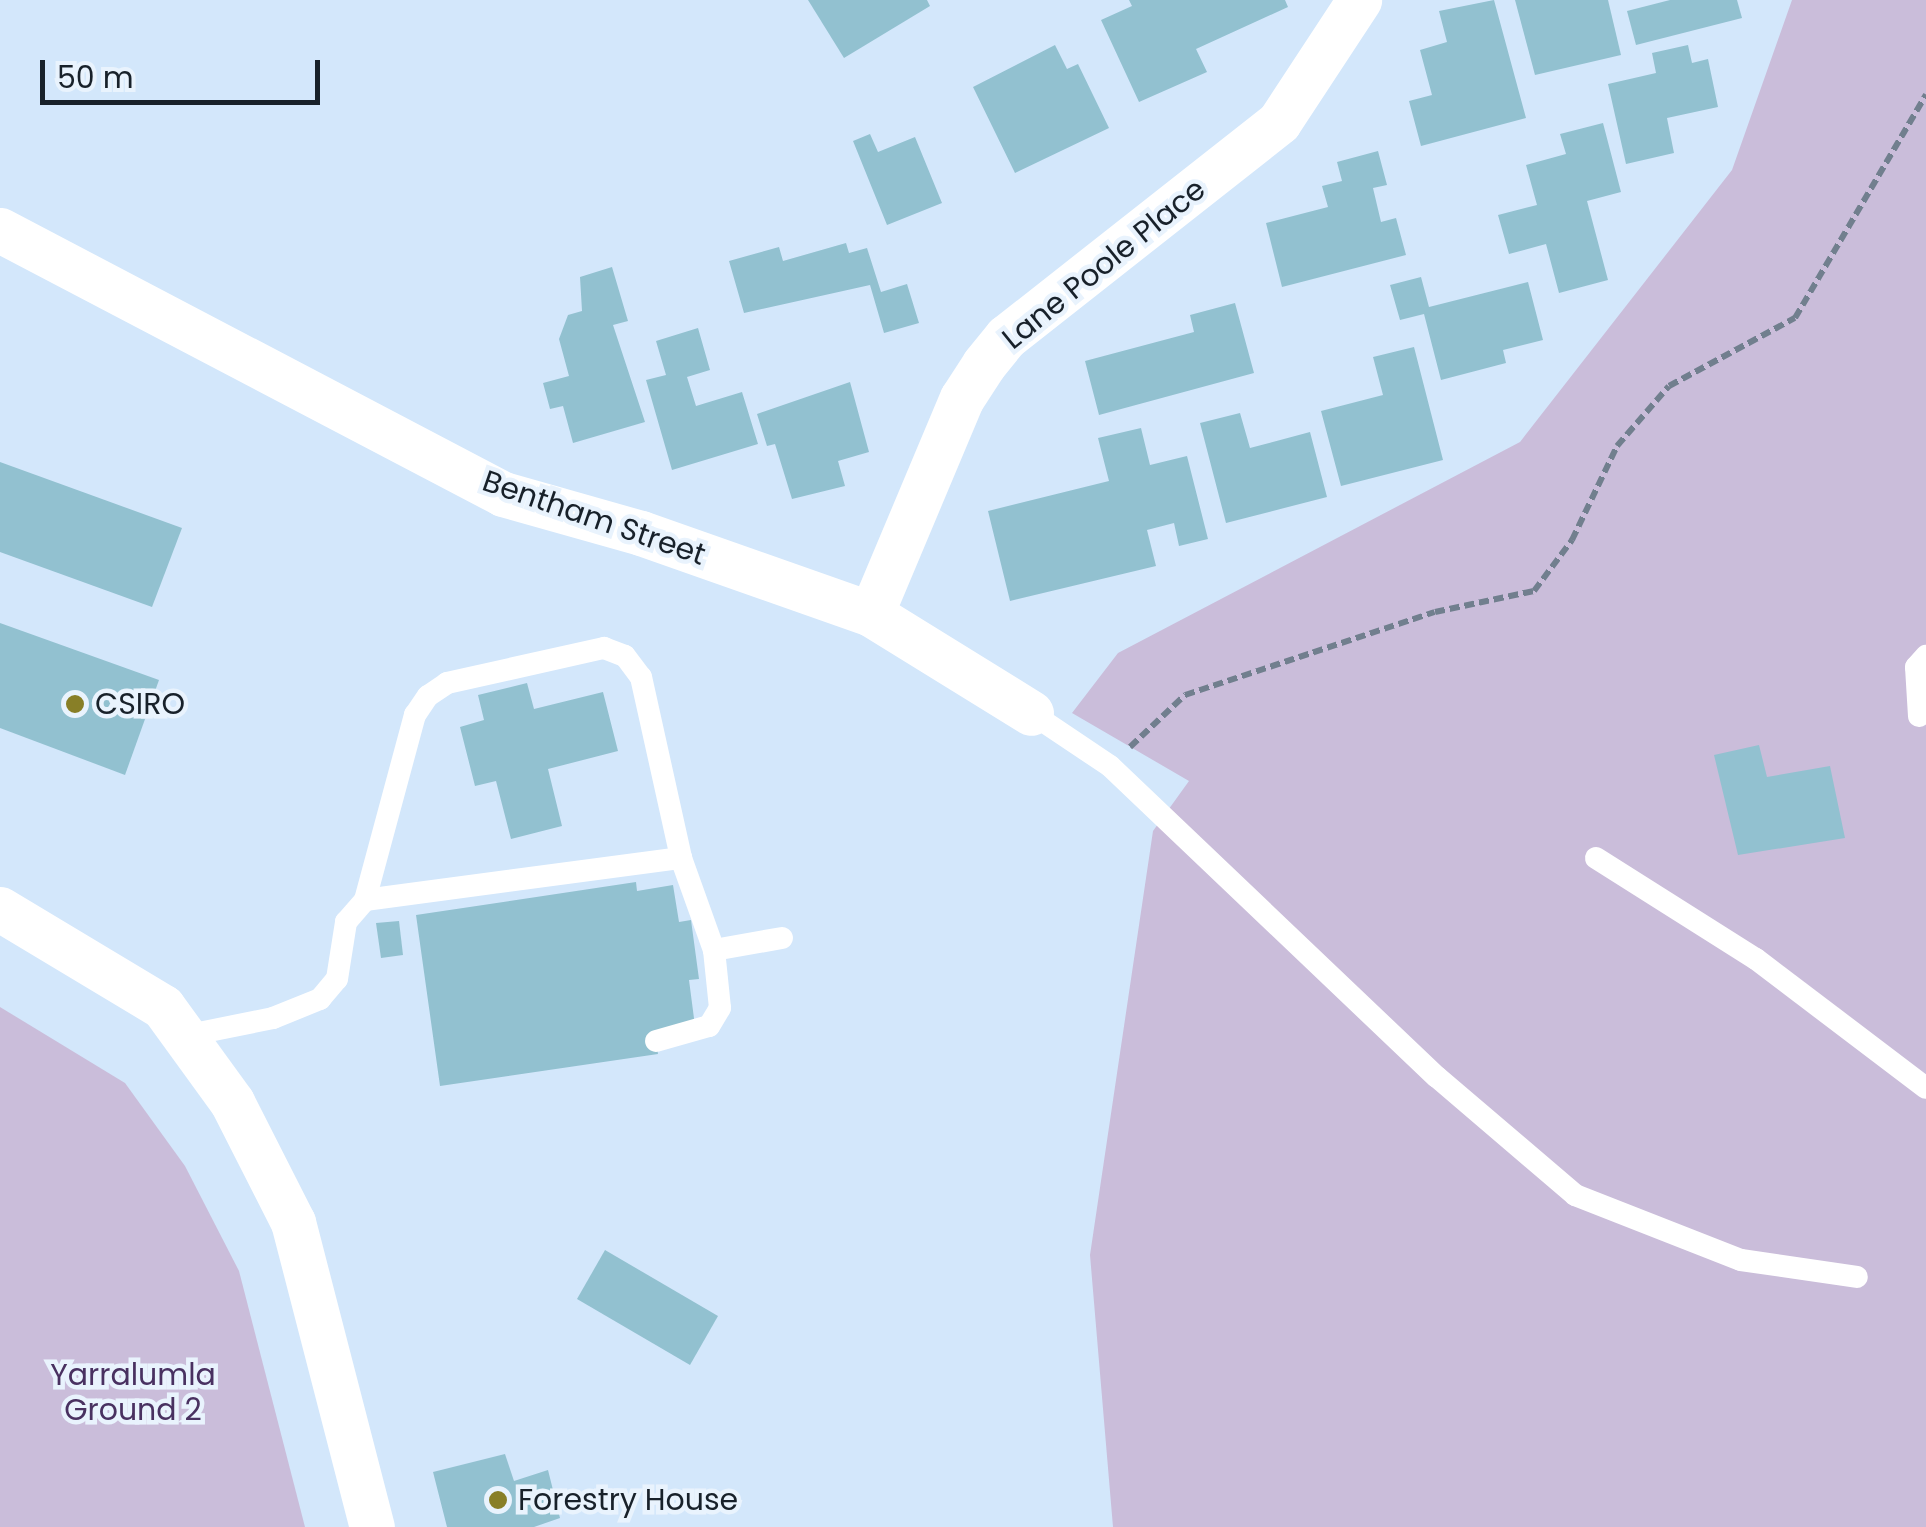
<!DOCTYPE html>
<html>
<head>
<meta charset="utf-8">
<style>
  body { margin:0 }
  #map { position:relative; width:1926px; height:1527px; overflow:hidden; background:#d3e7fb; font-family:Poppins,sans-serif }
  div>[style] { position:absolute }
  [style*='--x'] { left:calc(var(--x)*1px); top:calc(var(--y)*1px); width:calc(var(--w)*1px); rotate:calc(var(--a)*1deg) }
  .green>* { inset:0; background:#cabdda }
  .building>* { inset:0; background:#92c1d0 }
  .path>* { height:6px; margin-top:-3px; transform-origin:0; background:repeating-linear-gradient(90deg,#717f8e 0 10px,transparent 0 15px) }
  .service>* { height:22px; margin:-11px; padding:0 11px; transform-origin:11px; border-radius:11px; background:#fff }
  .minor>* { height:45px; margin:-22.5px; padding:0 22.5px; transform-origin:22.5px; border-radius:22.5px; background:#fff }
  .dots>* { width:28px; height:28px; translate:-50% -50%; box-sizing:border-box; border:5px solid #e9f3fd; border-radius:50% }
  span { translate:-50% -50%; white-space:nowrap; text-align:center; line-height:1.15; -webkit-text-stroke:9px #e9f3fd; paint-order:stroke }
  .street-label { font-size:30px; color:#18212a }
  .poi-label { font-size:30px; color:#18212a }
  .left { translate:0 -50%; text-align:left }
  .park-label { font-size:30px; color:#493161 }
  .scale { position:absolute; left:40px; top:60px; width:280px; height:45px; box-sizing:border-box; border:5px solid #18212a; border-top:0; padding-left:12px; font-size:30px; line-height:35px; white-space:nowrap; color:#18212a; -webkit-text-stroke:8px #e9f3fd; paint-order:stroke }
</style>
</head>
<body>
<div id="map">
  <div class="green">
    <i style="clip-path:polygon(1792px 0,1926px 0,1926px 1527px,1113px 1527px,1090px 1255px,1153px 831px,1189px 781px,1072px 713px,1118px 653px,1520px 442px,1732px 170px)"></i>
    <i style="clip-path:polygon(0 1007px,125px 1083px,185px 1166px,239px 1271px,305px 1527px,0 1527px)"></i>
  </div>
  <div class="building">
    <i style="clip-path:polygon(808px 0,927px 0,930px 6px,844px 58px)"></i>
    <i style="clip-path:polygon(1129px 0,1285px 0,1288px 7px,1196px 49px,1207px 72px,1139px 102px,1101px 20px,1132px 6px)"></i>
    <i style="clip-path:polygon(1494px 0,1526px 118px,1421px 146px,1409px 101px,1432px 95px,1420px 50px,1447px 42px,1439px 11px)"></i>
    <i style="clip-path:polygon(1515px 0,1608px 0,1621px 55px,1535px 75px)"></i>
    <i style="clip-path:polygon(1670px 0,1737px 0,1742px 18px,1636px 45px,1627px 11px)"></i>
    <i style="clip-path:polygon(1055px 45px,1067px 69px,1078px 64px,1109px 128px,1015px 173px,973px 87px)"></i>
    <i style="clip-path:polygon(1688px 45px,1692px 63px,1708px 59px,1718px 107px,1667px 118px,1674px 153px,1626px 164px,1608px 84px,1656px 73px,1652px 53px)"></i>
    <i style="clip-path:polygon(1603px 123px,1621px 192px,1587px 201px,1608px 280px,1559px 293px,1546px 244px,1509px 254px,1498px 215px,1537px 205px,1526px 165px,1566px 154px,1560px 134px)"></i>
    <i style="clip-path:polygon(870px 134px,878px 152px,915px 137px,942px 203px,887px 225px,853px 141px)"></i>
    <i style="clip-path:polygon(1378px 151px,1387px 185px,1373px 188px,1381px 222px,1396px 218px,1406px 255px,1282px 287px,1266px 223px,1328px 207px,1322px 186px,1342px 181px,1337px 162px)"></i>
    <i style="clip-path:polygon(846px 243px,849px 253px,867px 248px,881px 292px,907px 284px,919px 323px,884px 333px,870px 285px,744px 313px,729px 261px,779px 247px,783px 261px)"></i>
    <i style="clip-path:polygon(612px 267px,628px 321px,613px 325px,645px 422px,573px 443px,563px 406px,550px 409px,543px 383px,569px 376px,559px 339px,568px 315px,582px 311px,580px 277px)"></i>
    <i style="clip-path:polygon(1421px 277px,1429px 307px,1528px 282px,1543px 340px,1503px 350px,1506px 363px,1441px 380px,1424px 314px,1400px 320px,1390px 285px)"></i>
    <i style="clip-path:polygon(1235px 303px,1254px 373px,1099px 415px,1085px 361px,1194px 332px,1190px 315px)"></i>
    <i style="clip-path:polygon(698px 328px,710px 370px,687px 377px,696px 406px,742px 392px,758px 444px,672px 470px,646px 380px,666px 375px,656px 341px)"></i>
    <i style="clip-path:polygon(1414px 347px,1443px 460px,1341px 486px,1321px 411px,1383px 395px,1373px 357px)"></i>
    <i style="clip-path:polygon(850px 382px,869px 452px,838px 461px,845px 486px,792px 499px,775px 444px,767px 446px,757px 414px)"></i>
    <i style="clip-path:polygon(1240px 413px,1250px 448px,1310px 432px,1327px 497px,1226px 523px,1200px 423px)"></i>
    <i style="clip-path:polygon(1141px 428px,1150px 465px,1187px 456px,1208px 539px,1179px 546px,1174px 523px,1147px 530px,1156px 566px,1010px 601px,988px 511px,1109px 481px,1098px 438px)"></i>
    <i style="clip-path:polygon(0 462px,182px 528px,152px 607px,0 552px)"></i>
    <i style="clip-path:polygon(0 623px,159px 680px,125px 775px,0 728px)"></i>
    <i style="clip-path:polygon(527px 683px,534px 709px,603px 692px,618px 751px,548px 769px,562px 826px,511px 839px,496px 781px,475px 786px,460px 727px,484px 720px,478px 695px)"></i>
    <i style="clip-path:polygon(1759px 745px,1767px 777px,1830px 766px,1845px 838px,1738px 855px,1714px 755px)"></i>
    <i style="clip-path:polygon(636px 882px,637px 891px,673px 885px,679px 922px,691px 920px,699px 979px,689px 980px,695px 1026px,655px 1033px,658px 1054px,440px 1086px,416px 915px)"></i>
    <i style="clip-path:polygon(399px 921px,403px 955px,381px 958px,376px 923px)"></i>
    <i style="clip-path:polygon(605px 1250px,718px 1316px,690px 1365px,577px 1299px)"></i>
    <i style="clip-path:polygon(505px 1454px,514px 1481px,548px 1470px,560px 1518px,534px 1527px,447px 1527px,433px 1472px)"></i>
  </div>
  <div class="path">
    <i style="--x:1130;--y:747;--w:76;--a:-43.4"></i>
    <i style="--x:1185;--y:695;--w:263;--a:-18.4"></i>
    <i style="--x:1435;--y:612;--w:101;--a:-12"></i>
    <i style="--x:1534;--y:591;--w:64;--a:-53.3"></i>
    <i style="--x:1572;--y:540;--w:104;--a:-64.4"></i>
    <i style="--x:1617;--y:446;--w:79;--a:-49.1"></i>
    <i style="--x:1669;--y:386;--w:143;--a:-28.4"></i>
    <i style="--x:1795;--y:318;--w:259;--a:-59.6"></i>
  </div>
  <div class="service">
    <i style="--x:1031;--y:713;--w:95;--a:33.9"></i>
    <i style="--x:1110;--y:766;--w:451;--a:43.6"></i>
    <i style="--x:1437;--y:1077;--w:182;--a:40.5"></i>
    <i style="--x:1575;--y:1195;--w:178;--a:21.4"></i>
    <i style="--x:1741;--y:1260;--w:117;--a:8.3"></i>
    <i style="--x:1919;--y:716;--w:49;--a:-93.5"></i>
    <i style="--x:1916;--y:667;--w:15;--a:-48"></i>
    <i style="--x:1596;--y:858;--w:189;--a:32.3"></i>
    <i style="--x:1756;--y:959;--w:213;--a:37.2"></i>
    <i style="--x:365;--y:900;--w:319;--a:-7.6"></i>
    <i style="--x:714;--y:950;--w:69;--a:-10"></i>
    <i style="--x:184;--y:1036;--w:91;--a:-11.4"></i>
    <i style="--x:273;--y:1018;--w:51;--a:-22"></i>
    <i style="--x:320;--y:999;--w:26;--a:-50"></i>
    <i style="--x:337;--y:979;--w:58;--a:-81"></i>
    <i style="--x:346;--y:922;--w:29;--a:-49"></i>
    <i style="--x:365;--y:900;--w:192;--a:-74.9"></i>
    <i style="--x:415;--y:715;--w:23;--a:-56"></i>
    <i style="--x:428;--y:696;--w:23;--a:-34"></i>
    <i style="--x:447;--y:683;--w:161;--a:-12.6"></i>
    <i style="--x:604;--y:648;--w:22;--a:21"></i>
    <i style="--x:625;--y:656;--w:26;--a:53"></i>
    <i style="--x:641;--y:677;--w:185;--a:77.5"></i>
    <i style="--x:681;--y:858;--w:98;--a:70.3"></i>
    <i style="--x:714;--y:950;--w:58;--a:84.1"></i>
    <i style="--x:720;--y:1008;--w:21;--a:121"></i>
    <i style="--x:709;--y:1026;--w:55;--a:164.2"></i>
  </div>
  <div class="minor">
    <i style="--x:0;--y:230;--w:568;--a:27.69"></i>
    <i style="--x:503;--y:494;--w:143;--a:15.8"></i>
    <i style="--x:641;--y:533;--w:244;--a:19.4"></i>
    <i style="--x:871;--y:614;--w:188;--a:31.7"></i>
    <i style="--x:871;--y:614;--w:234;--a:-67.2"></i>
    <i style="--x:962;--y:398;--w:40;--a:-57.1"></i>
    <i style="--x:984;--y:364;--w:35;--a:-51"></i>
    <i style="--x:1006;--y:337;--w:347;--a:-38.2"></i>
    <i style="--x:1279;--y:122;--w:146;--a:-56.7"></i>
    <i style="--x:0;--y:909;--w:190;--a:31"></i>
    <i style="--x:163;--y:1007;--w:117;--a:54"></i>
    <i style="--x:232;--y:1102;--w:135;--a:63.1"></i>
    <i style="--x:293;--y:1222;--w:315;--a:75.5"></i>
  </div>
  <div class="dots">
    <i style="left:75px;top:704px;background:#887f27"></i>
    <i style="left:498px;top:1500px;background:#887f27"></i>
  </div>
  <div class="street-label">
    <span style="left:1104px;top:264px;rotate:-39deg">Lane Poole Place</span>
    <span style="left:594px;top:518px;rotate:19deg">Bentham Street</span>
  </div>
  <div class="poi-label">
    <span class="left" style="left:95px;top:704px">CSIRO</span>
    <span class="left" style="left:518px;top:1500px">Forestry House</span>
  </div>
  <div class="park-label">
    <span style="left:133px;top:1392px">Yarralumla<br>Ground 2</span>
  </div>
  <div class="scale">50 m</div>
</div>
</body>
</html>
